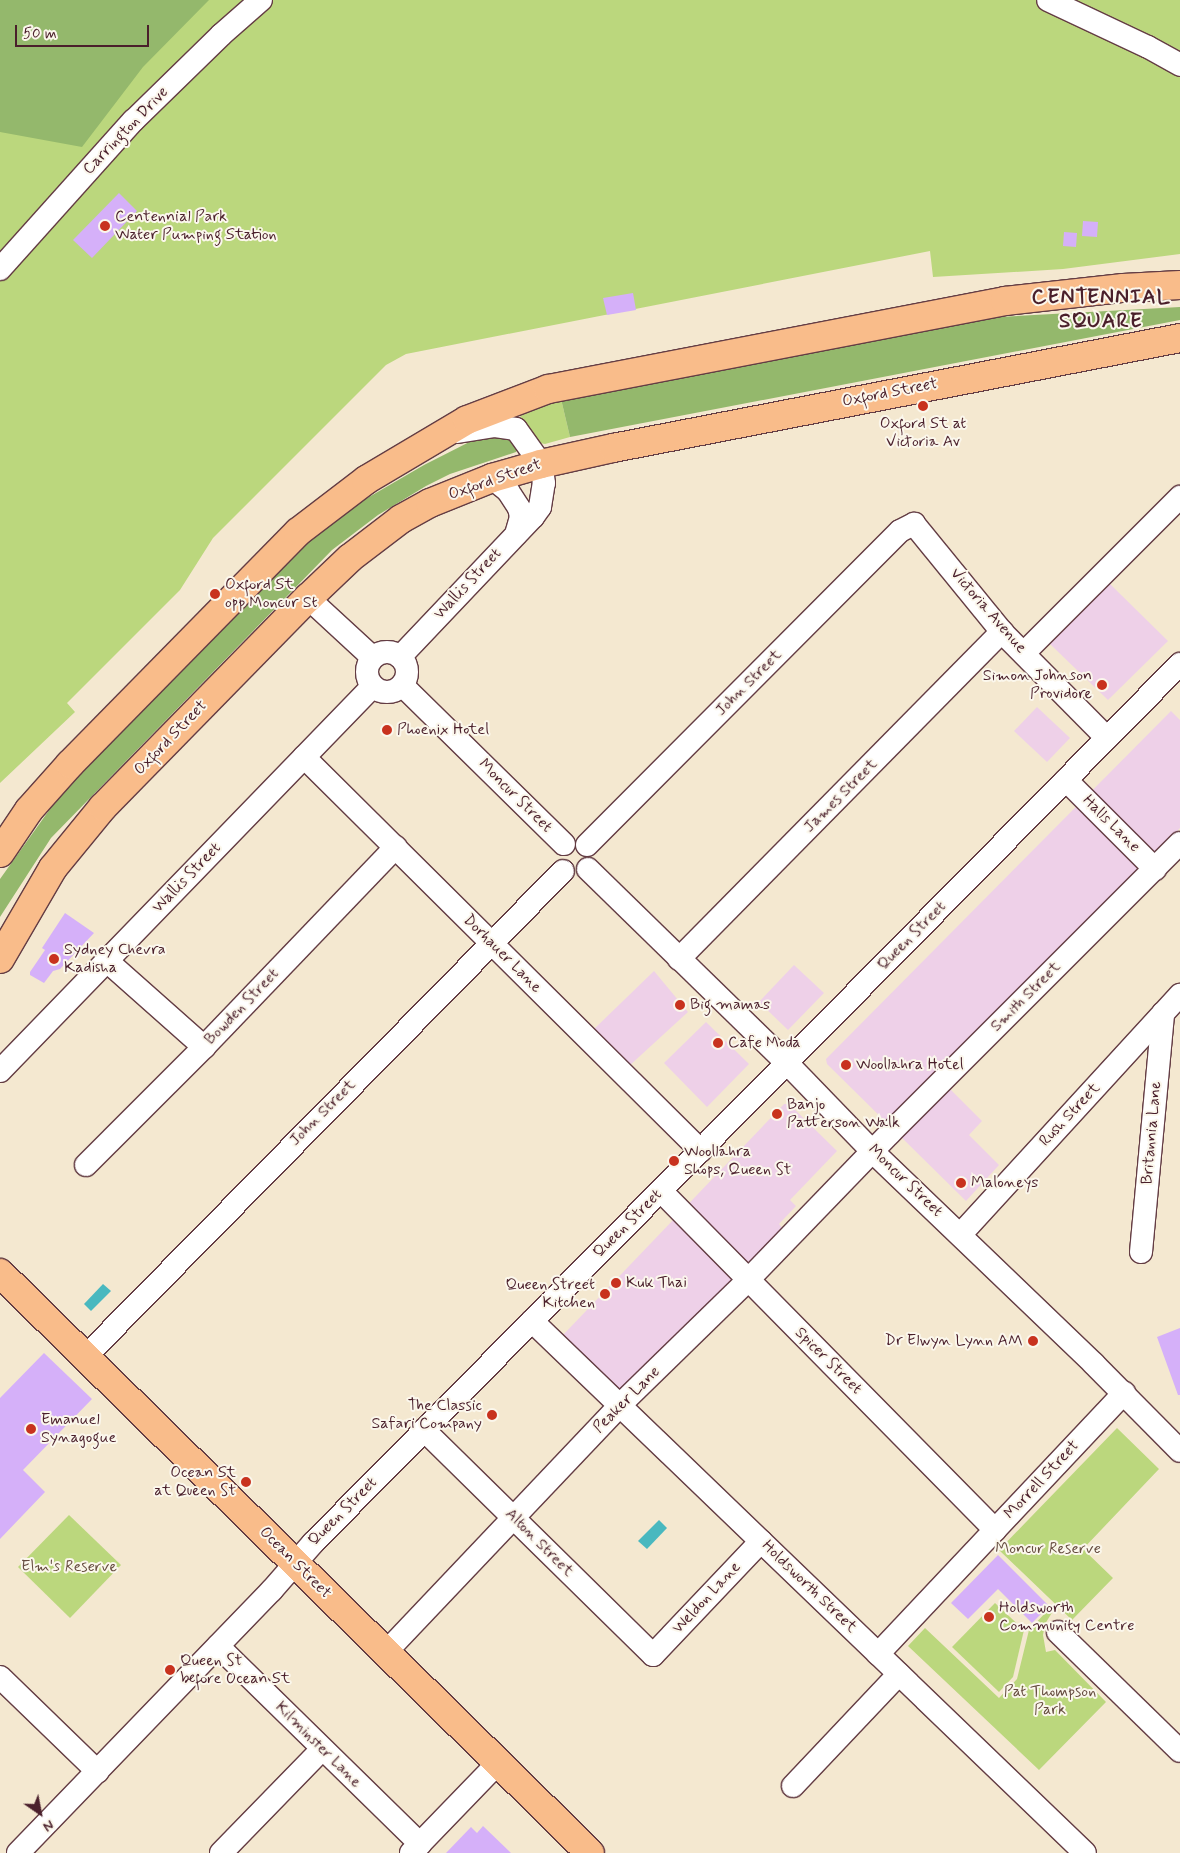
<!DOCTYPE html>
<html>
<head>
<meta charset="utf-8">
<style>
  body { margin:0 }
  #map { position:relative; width:1180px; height:1853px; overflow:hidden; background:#f4e8d0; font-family:Mynerve,sans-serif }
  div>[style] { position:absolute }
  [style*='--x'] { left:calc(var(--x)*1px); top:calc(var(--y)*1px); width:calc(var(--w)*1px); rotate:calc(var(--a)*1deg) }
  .built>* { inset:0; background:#eed0e8 }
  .green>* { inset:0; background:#bbd77d }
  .forest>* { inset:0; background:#94b86c }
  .water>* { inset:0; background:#49b8bf }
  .building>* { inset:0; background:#d5b0f9 }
  .roads { filter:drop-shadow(1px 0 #643d44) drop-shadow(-1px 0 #643d44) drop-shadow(0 1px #643d44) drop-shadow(0 -1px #643d44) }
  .minor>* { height:22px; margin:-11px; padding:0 11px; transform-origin:11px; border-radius:11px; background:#fff }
  .minor>.ring { margin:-11px; padding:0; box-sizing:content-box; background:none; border:22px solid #fff; border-radius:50% }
  .major>* { height:28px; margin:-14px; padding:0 14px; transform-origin:14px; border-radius:14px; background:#f9bc8a }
  .dots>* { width:14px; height:14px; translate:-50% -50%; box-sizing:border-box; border:2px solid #fbf7ec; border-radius:50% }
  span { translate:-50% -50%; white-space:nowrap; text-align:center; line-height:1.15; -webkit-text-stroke:4px #fbf7ec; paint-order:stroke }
  .street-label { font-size:16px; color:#4a1f2b }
  .poi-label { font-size:16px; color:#4a1f2b }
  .left { translate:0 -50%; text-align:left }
  .right { translate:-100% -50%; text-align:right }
  .park-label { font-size:16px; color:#664d40 }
  .district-label { font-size:21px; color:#4a1f2b; font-weight:700; letter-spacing:1px }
  .north { position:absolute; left:15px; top:1788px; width:50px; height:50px; -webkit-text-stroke:4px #fbf7ec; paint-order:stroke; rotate:147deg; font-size:14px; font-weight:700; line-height:20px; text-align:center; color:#4a1f2b }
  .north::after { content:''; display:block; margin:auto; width:18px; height:22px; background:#4a1f2b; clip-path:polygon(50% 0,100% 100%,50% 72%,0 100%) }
  .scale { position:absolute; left:15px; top:25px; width:134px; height:22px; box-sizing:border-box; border:2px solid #4a1f2b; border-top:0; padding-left:6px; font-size:15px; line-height:18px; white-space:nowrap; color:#4a1f2b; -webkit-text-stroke:4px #fbf7ec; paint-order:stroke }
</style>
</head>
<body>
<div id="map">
  <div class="built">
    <i style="clip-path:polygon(1109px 583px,1168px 641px,1108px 700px,1050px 644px)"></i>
    <i style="clip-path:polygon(1037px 707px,1070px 738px,1047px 762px,1014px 731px)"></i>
    <i style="clip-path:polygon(1171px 711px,1180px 720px,1180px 828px,936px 1075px,982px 1121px,969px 1135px,999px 1165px,966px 1201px,827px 1064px,826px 1059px)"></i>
    <i style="clip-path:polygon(794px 965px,824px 993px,788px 1030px,759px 1002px)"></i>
    <i style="clip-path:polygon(654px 971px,688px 1012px,628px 1067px,592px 1031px)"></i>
    <i style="clip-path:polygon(706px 1022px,749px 1064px,707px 1107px,664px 1063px)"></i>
    <i style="clip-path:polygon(784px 1104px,789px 1104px,837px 1151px,790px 1200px,796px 1206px,779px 1224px,784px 1230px,625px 1394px,563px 1335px)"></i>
  </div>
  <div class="green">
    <i style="clip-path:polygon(0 0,1180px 0,1180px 254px,1063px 269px,933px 277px,930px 251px,406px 354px,386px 365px,213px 538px,180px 590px,67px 703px,75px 712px,0 783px)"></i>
    <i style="clip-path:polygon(561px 399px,570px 437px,545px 444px,540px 443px,520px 416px)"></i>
    <i style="clip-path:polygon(1117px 1428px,1159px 1469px,1083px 1549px,1113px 1578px,1072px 1620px,999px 1550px)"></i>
    <i style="clip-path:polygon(69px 1515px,121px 1565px,70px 1618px,18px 1567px)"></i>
    <i style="clip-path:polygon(995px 1603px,1024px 1630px,1013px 1677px,999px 1692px,952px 1647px)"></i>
    <i style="clip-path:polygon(1052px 1606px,1053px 1611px,1045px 1624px,1043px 1635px,1046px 1652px,1055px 1650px,1106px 1702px,1039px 1770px,908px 1646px,925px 1628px,999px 1698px,1017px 1679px,1029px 1630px)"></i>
  </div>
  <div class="forest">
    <i style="clip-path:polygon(0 0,209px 0,143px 67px,82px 147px,0 132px)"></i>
    <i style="clip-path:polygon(1180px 307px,1180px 320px,570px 437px,561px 399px,962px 319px)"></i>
    <i style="clip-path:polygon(503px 431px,520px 446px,516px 452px,450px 474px,426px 486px,378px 515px,332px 550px,51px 838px,0 917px,0 879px,70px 781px,315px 533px,333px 518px,424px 465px,489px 432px)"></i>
  </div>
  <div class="water">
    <i style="clip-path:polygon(103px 1284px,111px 1291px,91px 1311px,84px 1304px)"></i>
    <i style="clip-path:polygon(659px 1520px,667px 1528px,647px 1549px,638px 1541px)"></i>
  </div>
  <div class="building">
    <i style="clip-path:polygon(119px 193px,137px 211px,92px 258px,73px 240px)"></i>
    <i style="clip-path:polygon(1083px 221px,1098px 222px,1097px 237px,1082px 236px)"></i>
    <i style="clip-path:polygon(1064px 232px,1077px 233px,1076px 247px,1063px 246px)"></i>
    <i style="clip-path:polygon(633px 293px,636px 310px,607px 315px,603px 298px)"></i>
    <i style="clip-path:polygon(65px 913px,94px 933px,60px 969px,53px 971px,44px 983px,30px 975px,30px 972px,45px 950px,42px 948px)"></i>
    <i style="clip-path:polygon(1180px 1328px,1180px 1395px,1178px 1395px,1157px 1337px)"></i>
    <i style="clip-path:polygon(44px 1353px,92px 1399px,23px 1470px,45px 1492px,0 1539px,0 1398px)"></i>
    <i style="clip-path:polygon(998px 1555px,1049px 1606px,1032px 1623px,998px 1589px,968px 1619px,951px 1603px)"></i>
    <i style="clip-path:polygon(483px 1826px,511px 1853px,446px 1853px,471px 1827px,477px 1833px)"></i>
  </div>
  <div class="roads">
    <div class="minor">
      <i style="--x:1048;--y:0;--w:110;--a:25.2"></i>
      <i style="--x:1148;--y:47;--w:37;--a:29"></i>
      <i style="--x:0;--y:269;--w:199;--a:-48.1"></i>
      <i style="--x:133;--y:121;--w:123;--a:-44.3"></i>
      <i style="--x:221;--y:35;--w:53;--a:-41.2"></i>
      <i style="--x:492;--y:478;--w:21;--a:39"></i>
      <i style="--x:508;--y:491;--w:20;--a:57"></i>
      <i style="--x:519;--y:508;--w:9;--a:77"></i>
      <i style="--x:521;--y:517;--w:18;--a:106"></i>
      <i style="--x:308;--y:598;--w:88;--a:42.7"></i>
      <i class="ring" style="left:367px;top:652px;width:18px;height:18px"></i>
      <i style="--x:1024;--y:653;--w:221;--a:-45"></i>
      <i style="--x:400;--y:657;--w:193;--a:-46.5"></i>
      <i style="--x:533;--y:517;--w:12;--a:-55"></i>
      <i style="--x:540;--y:507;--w:24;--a:-81"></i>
      <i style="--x:544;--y:483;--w:19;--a:-99"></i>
      <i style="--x:541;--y:464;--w:43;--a:-125.5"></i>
      <i style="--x:516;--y:429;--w:21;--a:-172"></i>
      <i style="--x:495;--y:426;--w:38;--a:171"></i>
      <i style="--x:402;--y:685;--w:227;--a:44.5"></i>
      <i style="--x:304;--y:757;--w:559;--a:44.78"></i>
      <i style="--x:1066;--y:780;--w:126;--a:45"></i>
      <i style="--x:587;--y:845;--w:443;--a:-45.1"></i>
      <i style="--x:900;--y:531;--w:16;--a:-27"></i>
      <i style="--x:914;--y:524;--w:139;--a:50.8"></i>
      <i style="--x:1002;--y:632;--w:149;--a:45.3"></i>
      <i style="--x:588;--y:869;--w:278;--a:44.3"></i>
      <i style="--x:787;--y:1063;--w:122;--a:46"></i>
      <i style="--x:872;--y:1151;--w:308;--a:43.8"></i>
      <i style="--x:1094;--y:1364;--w:122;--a:45.3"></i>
      <i style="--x:679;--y:959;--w:460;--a:-45.4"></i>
      <i style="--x:107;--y:961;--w:130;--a:41.6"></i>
      <i style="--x:0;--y:1071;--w:536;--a:-45.91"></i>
      <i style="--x:86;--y:1165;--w:167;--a:-45"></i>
      <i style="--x:204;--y:1047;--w:277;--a:-46.2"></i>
      <i style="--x:661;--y:1191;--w:476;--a:45.4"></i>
      <i style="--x:960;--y:1235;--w:326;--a:-47.5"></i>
      <i style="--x:1141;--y:1252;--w:240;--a:-84.7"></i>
      <i style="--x:532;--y:1321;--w:767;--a:43.89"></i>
      <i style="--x:86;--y:1356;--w:680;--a:-45.48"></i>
      <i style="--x:424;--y:1430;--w:321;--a:44.5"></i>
      <i style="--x:653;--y:1655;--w:157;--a:-46.5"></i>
      <i style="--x:1058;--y:1632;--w:170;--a:44.3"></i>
      <i style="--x:218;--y:1646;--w:283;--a:44.4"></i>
      <i style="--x:386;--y:1652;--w:340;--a:-46.5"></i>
      <i style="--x:620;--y:1405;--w:179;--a:-44.3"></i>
      <i style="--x:748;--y:1280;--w:204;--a:-46"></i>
      <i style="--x:890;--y:1133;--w:410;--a:-45"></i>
      <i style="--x:878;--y:1654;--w:359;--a:-46.7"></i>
      <i style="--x:0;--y:1677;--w:136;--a:44.1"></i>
      <i style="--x:793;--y:1786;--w:154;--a:-46.6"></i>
      <i style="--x:18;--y:1853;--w:366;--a:-46"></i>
      <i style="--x:272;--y:1590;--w:62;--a:-48.9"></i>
      <i style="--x:313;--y:1543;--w:1235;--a:-45.39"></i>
      <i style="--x:221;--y:1853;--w:145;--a:-45.8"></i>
      <i style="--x:411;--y:1853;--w:125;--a:-46"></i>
    </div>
    <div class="major">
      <i style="--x:0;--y:853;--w:52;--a:-56"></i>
      <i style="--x:29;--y:810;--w:62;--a:-48.3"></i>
      <i style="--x:70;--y:764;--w:325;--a:-45.5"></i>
      <i style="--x:298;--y:532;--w:86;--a:-37.4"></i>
      <i style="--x:366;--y:480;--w:117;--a:-30.7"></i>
      <i style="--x:467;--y:420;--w:87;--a:-20.9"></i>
      <i style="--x:548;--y:389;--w:465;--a:-10.9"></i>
      <i style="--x:1005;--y:301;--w:119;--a:-6.3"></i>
      <i style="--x:1123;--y:288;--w:57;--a:-3"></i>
      <i style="--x:0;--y:959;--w:105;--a:-59.8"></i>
      <i style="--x:53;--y:868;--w:79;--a:-50.7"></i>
      <i style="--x:103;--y:807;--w:293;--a:-45.6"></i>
      <i style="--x:308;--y:598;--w:58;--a:-43.6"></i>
      <i style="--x:350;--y:558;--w:64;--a:-37.4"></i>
      <i style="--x:401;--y:519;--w:33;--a:-29"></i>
      <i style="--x:430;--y:503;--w:67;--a:-22"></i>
      <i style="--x:492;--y:478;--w:51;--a:-15.9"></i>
      <i style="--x:541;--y:464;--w:74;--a:-12.5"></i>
      <i style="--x:613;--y:448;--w:578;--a:-10.98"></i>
      <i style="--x:0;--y:1273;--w:827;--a:44.51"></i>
    </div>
  </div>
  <div class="dots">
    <i style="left:105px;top:226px;background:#c8321e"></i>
    <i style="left:923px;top:406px;background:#c8321e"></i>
    <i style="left:215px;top:594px;background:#c8321e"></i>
    <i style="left:1102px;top:685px;background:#c8321e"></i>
    <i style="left:387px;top:730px;background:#c8321e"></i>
    <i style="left:54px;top:959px;background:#c8321e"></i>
    <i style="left:680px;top:1005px;background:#c8321e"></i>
    <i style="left:718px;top:1043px;background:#c8321e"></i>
    <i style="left:846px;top:1065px;background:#c8321e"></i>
    <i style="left:777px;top:1114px;background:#c8321e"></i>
    <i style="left:674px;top:1161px;background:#c8321e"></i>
    <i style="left:961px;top:1183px;background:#c8321e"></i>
    <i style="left:616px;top:1283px;background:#c8321e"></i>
    <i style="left:605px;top:1294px;background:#c8321e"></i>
    <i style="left:1033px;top:1341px;background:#c8321e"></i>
    <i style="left:492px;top:1415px;background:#c8321e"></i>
    <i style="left:31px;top:1429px;background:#c8321e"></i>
    <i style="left:246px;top:1482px;background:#c8321e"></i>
    <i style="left:989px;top:1617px;background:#c8321e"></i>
    <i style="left:170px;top:1670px;background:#c8321e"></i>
  </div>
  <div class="street-label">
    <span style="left:126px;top:131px;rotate:-46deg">Carrington Drive</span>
    <span style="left:890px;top:393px;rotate:-11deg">Oxford Street</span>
    <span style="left:495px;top:480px;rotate:-19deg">Oxford Street</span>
    <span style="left:468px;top:584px;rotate:-47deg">Wallis Street</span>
    <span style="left:988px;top:611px;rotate:49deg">Victoria Avenue</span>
    <span style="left:749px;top:683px;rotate:-45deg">John Street</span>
    <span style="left:171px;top:738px;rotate:-46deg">Oxford Street</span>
    <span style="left:515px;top:796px;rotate:45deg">Moncur Street</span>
    <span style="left:841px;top:796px;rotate:-45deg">James Street</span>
    <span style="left:1111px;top:824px;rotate:45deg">Halls Lane</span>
    <span style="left:187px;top:878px;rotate:-46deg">Wallis Street</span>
    <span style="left:912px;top:936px;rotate:-45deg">Queen Street</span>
    <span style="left:502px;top:954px;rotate:45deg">Dorhauer Lane</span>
    <span style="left:1026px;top:997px;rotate:-45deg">Smith Street</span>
    <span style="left:242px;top:1007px;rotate:-46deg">Bowden Street</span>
    <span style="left:323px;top:1113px;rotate:-45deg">John Street</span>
    <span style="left:1070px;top:1115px;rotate:-47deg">Rush Street</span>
    <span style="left:1152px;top:1133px;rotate:-85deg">Britannia Lane</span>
    <span style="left:905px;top:1181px;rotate:44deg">Moncur Street</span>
    <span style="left:628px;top:1224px;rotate:-45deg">Queen Street</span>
    <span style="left:828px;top:1361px;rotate:45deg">Spicer Street</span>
    <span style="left:627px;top:1400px;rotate:-45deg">Peaker Lane</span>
    <span style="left:1042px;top:1480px;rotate:-47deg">Morrell Street</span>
    <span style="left:343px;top:1512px;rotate:-45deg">Queen Street</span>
    <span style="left:539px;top:1543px;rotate:45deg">Alton Street</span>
    <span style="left:295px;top:1563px;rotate:45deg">Ocean Street</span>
    <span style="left:809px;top:1587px;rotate:44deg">Holdsworth Street</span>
    <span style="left:707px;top:1598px;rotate:-47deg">Weldon Lane</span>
    <span style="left:318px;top:1745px;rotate:45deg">Kilminster Lane</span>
  </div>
  <div class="poi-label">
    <span class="left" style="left:115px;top:226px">Centennial Park<br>Water Pumping Station</span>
    <span style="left:923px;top:433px">Oxford St at<br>Victoria Av</span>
    <span class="left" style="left:225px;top:594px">Oxford St<br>opp Moncur St</span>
    <span class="right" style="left:1092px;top:685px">Simon Johnson<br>Providore</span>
    <span class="left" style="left:397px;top:730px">Phoenix Hotel</span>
    <span class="left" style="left:64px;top:959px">Sydney Chevra<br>Kadisha</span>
    <span class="left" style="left:690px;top:1005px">Big mamas</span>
    <span class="left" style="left:728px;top:1043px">Cafe Moda</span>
    <span class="left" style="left:856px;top:1065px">Woollahra Hotel</span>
    <span class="left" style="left:787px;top:1114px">Banjo<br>Patterson Walk</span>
    <span class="left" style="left:684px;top:1161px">Woollahra<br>Shops, Queen St</span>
    <span class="left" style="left:971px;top:1183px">Maloneys</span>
    <span class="left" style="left:626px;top:1283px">Kuk Thai</span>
    <span class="right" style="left:595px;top:1294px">Queen Street<br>Kitchen</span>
    <span class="right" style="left:1023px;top:1341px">Dr Elwyn Lynn AM</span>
    <span class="right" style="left:482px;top:1415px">The Classic<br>Safari Company</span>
    <span class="left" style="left:41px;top:1429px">Emanuel<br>Synagogue</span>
    <span class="right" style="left:236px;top:1482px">Ocean St<br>at Queen St</span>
    <span class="left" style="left:999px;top:1617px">Holdsworth<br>Community Centre</span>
    <span class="left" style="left:180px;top:1670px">Queen St<br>before Ocean St</span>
  </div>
  <div class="park-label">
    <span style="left:1048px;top:1549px">Moncur Reserve</span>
    <span style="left:69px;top:1567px">Elm's Reserve</span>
    <span style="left:1050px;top:1701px">Pat Thompson<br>Park</span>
  </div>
  <div class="district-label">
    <span style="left:1101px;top:309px">CENTENNIAL<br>SQUARE</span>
  </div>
  <div class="north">N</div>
  <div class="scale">50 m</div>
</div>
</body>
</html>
